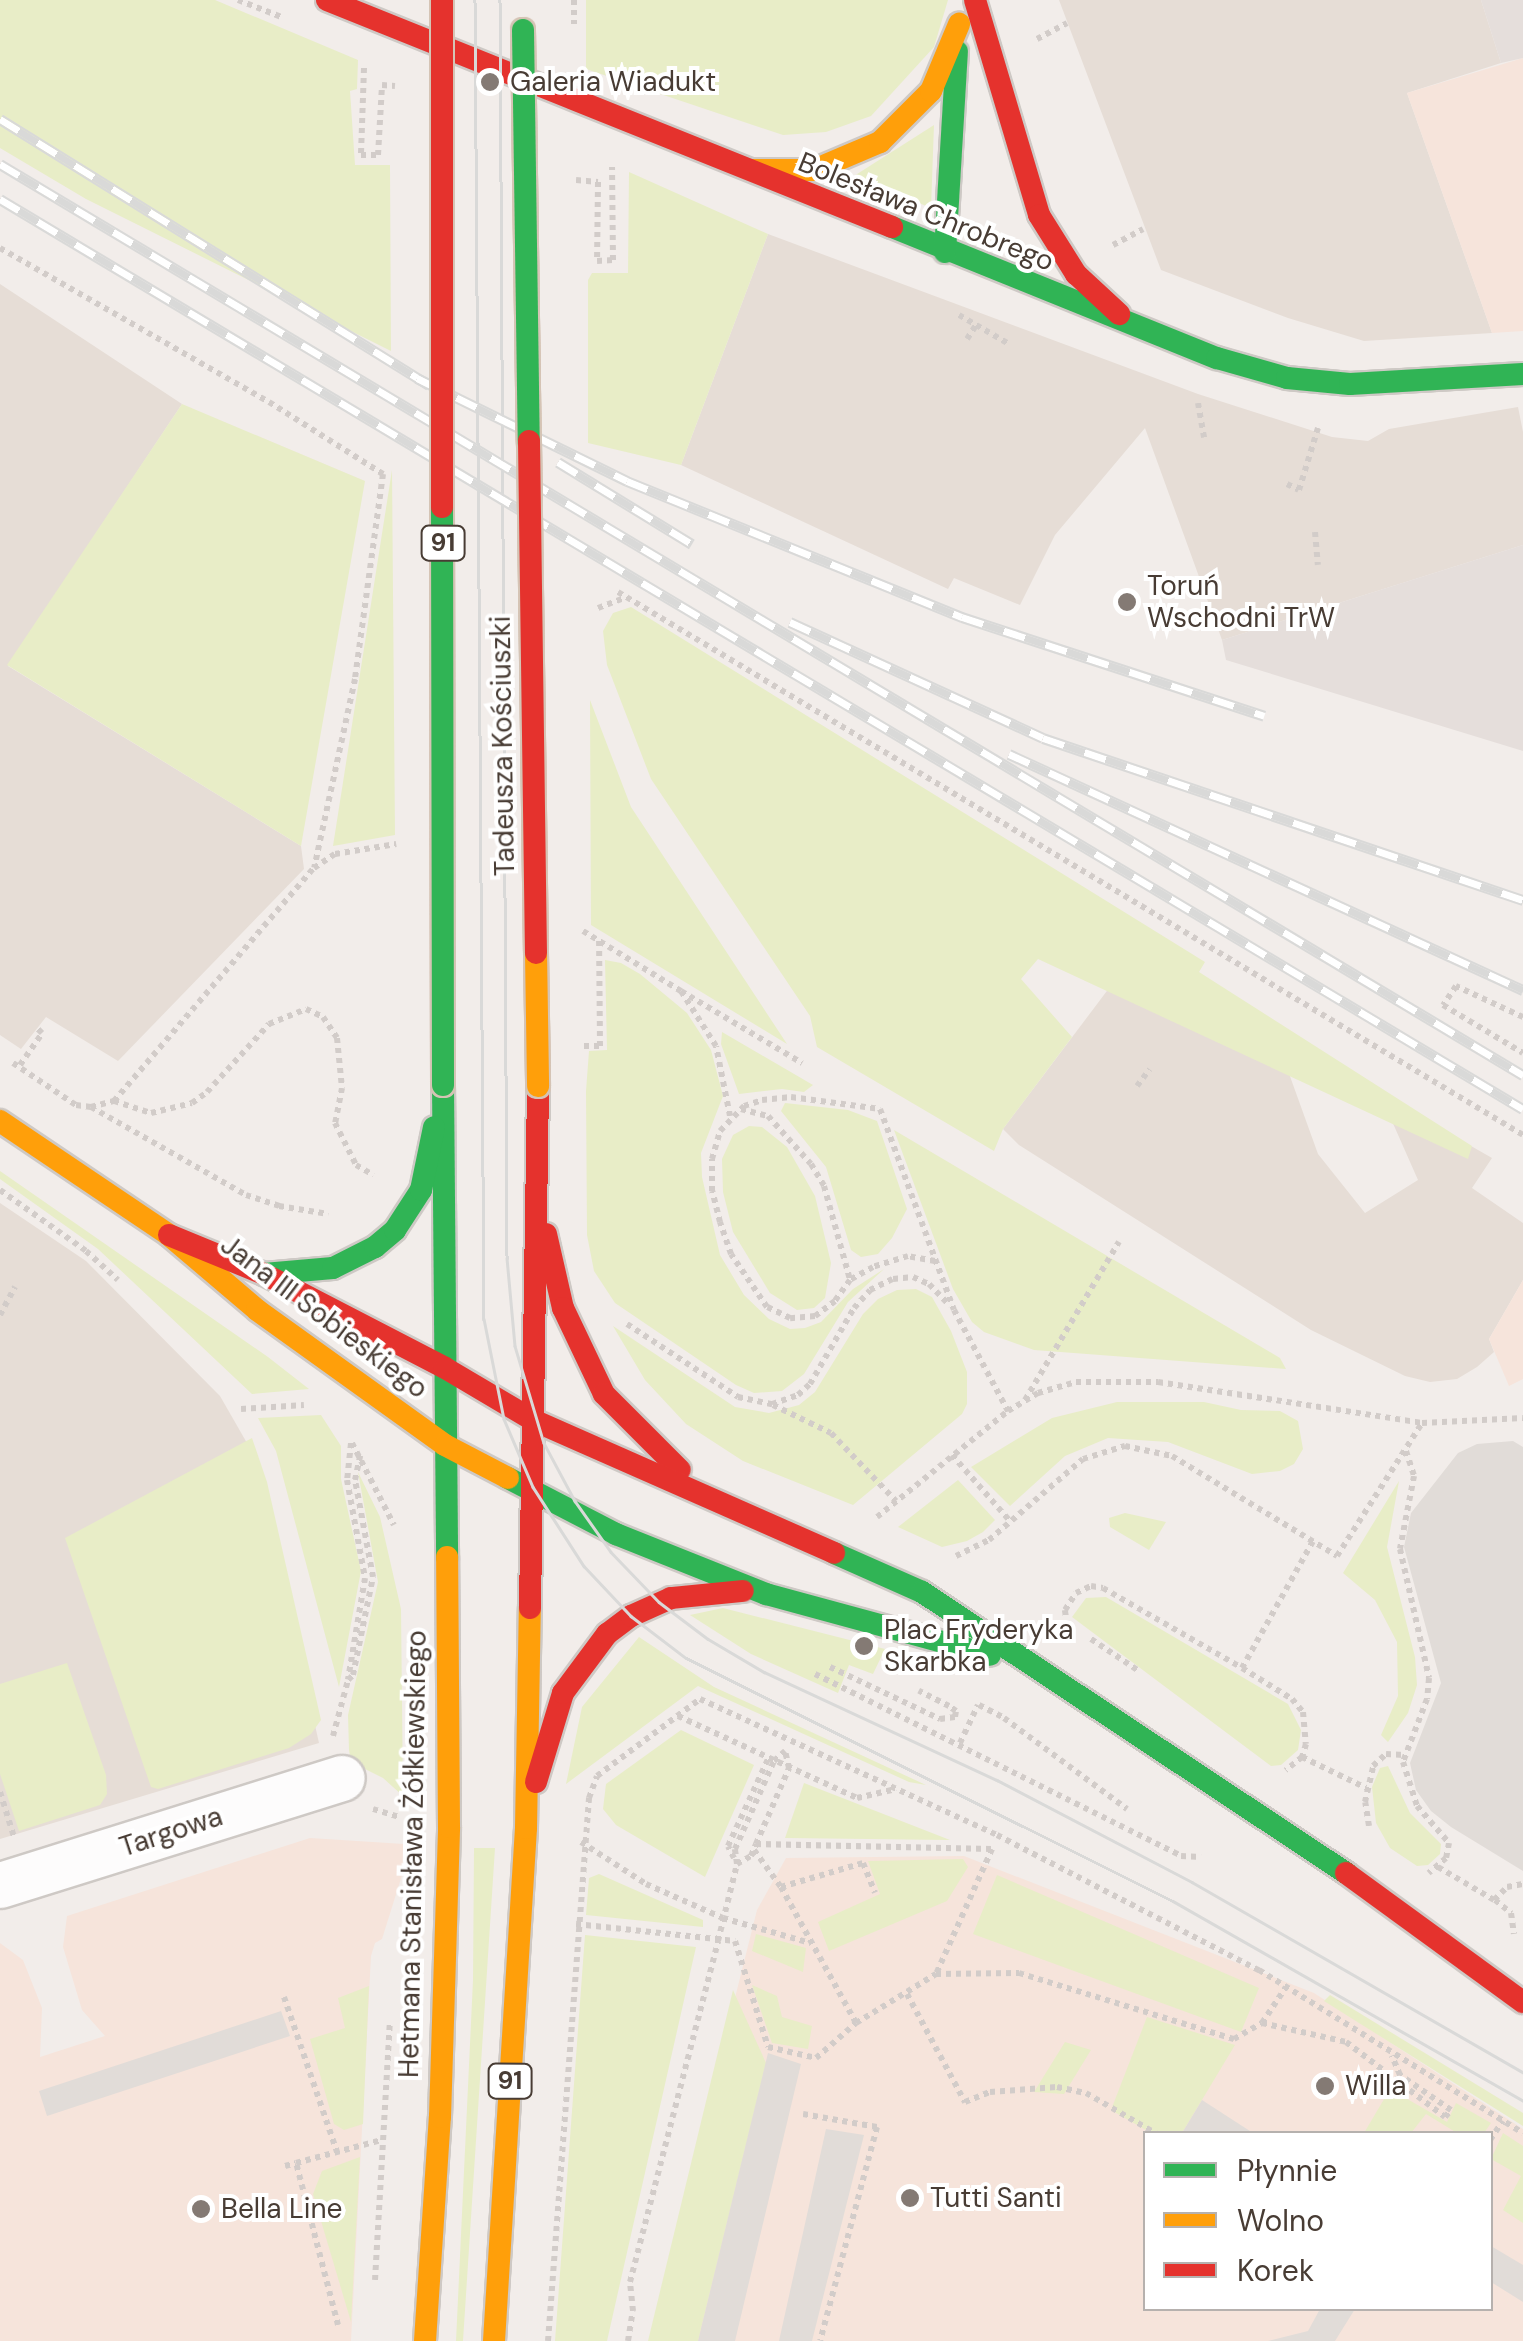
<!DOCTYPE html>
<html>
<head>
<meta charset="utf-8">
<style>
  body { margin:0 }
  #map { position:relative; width:1523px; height:2341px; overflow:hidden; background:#f2edea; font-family:"DM Sans",sans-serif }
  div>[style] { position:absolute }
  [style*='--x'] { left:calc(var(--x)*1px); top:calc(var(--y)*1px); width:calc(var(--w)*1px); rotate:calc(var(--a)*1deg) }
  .residential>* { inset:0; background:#e6ddd6 }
  .commercial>* { inset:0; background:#f6e4db }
  .industrial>* { inset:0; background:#e5dedb }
  .green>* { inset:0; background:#e8edc7 }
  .parking>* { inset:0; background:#e1dcd8 }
  .path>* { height:6px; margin-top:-3px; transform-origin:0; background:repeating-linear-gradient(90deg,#d2ccc9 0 5px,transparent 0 10px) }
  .roads { filter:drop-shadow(2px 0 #cec9c5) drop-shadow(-2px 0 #cec9c5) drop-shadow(0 2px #cec9c5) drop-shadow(0 -2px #cec9c5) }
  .street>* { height:45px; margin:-22.5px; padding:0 22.5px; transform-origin:22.5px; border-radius:22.5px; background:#fdfcfc }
  .fast>* { height:22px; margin:-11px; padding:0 11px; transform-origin:11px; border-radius:11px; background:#30b455 }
  .slow>* { height:22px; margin:-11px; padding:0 11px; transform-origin:11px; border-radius:11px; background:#ff9f0a }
  .jam>* { height:22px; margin:-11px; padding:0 11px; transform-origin:11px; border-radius:11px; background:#e5322d }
  .tram>* { height:2.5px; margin:-1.25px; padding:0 1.25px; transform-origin:1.25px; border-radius:1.25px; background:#d9d9d8 }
  .rail>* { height:11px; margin-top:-5.5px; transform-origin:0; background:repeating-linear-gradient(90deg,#fff 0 22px,#d9d9d8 0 44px); box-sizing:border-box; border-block:2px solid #d9d9d8 }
  .bridges { filter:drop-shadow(2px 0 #d5c4b5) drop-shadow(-2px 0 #d5c4b5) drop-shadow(0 2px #d5c4b5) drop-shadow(0 -2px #d5c4b5) }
  .fast-bridge>* { height:22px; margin:-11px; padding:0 11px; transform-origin:11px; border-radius:11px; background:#30b455 }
  .slow-bridge>* { height:22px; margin:-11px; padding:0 11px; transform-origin:11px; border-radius:11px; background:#ff9f0a }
  .jam-bridge>* { height:22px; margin:-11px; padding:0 11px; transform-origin:11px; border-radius:11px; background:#e5322d }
  .dots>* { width:28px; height:28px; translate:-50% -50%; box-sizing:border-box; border:5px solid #fff; border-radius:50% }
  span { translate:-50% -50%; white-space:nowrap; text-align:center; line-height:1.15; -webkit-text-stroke:8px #fff; paint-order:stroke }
  .shield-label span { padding:2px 8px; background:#fff; border:2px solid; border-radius:8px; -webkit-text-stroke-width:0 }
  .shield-label { font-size:25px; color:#483c34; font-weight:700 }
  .poi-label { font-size:28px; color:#483c34 }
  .left { translate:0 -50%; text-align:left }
  .street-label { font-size:28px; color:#483c34 }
  .legend { position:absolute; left:1143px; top:2131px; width:350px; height:180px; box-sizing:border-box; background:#fff; border:2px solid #b6b1ae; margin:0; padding:12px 18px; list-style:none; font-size:30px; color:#483c34 }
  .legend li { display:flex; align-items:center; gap:20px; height:50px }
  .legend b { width:50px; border:2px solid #b6b1ae }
</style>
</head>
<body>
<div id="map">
  <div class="residential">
    <i style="clip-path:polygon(1059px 0,1481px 0,1501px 63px,1407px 93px,1492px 333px,1364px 341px,1288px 318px,1161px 270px)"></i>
    <i style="clip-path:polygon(768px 234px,1198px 394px,1332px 437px,1368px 441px,1389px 429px,1518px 407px,1523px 432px,1523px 545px,1222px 640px,1145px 428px,1055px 535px,1020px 605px,954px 578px,948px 589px,681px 465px)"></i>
    <i style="clip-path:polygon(0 284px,182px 404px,8px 666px,301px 846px,304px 869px,118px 1061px,46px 1017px,21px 1049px,0 1035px)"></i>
    <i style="clip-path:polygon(1143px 943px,1278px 1043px,1318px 1154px,1365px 1213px,1418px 1180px,1380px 1094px,1492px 1158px,1472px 1188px,1523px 1223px,1523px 1280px,1489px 1339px,1494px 1352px,1477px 1367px,1457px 1379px,1430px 1382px,1405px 1376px,1311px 1330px,1019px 1145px,1003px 1129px)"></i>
    <i style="clip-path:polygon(0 1203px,86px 1261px,220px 1396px,255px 1457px,319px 1743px,0 1839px)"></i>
  </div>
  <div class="commercial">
    <i style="clip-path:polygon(1523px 58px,1523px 331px,1492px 333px,1407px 93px)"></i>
    <i style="clip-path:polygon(1523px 1280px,1523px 1379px,1509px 1386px,1489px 1339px)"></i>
    <i style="clip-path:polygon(310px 1838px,404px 1844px,403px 1872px,382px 1939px,375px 1943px,371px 1956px,351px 2341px,0 2341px,0 1943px,23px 1960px,42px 2008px,40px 2057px,105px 2036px,82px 2010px,63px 1947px,67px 1916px)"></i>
    <i style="clip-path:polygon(evenodd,964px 1856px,1314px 1993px,1523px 2129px,1523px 2341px,649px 2341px,757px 1910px,786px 1858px,964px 1856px,1146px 2134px,1490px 2134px,1490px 2308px,1146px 2308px,1146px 2134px)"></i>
  </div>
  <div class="industrial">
    <i style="clip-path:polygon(1481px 0,1523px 0,1523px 58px,1501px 63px)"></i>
    <i style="clip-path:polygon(1523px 545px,1523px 751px,1226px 660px,1222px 640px)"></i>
  </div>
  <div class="green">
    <i style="clip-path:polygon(0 0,215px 0,358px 60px,357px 89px,350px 91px,355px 165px,390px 165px,391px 351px,86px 199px,0 148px)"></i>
    <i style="clip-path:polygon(586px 0,948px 0,934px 47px,871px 116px,826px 132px,783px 135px,586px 69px)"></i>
    <i style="clip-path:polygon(934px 125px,931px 208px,854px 176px)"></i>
    <i style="clip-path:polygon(629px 172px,768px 234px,681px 465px,588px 443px,588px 280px,592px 273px,628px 273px)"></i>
    <i style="clip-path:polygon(182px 404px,365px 481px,301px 846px,7px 665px)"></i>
    <i style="clip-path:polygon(392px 470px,395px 835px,333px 846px)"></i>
    <i style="clip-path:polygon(631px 607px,1205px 962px,1199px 972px,1472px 1146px,1468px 1159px,1038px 959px,1021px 979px,1072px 1037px,1003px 1129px,994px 1151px,817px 1047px,810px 1016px,651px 779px,607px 665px,603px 631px,613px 613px)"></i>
    <i style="clip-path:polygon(590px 700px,631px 807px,787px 1044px,591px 925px)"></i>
    <i style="clip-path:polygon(605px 960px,621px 963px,640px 974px,687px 1013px,711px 1050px,723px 1096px,701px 1153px,702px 1177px,720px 1255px,744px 1295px,769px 1319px,790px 1329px,805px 1328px,821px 1322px,853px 1289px,884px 1269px,848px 1302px,804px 1374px,782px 1391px,754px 1393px,736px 1385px,615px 1303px,594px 1271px,587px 1235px,586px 1091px,589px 1051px,607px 1050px)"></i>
    <i style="clip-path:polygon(722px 1032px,813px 1085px,804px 1092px,782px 1089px,739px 1094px,721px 1044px)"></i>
    <i style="clip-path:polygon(785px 1103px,848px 1110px,877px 1121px,907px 1209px,892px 1238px,878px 1254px,861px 1257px,851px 1250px,826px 1167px,781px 1111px)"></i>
    <i style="clip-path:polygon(749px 1126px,762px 1127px,787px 1147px,815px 1196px,831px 1263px,825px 1298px,814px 1308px,797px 1310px,770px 1293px,733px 1232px,723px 1192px,722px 1159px,733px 1135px)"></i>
    <i style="clip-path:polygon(894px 1130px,1280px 1358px,1286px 1369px,1034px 1350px,984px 1332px,972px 1322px,953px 1289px)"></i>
    <i style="clip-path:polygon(0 1171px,268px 1357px,309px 1389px,252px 1394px,98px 1249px,0 1179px)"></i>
    <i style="clip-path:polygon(916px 1289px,932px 1297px,951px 1331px,967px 1372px,967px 1404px,962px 1414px,853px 1505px,743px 1461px,686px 1424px,645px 1380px,613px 1326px,735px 1407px,769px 1413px,799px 1405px,815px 1392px,863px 1314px,878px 1299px,897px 1290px)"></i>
    <i style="clip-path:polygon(1117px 1402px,1204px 1402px,1241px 1410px,1280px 1411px,1298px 1421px,1303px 1449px,1294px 1464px,1280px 1471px,1252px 1474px,1168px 1442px,1108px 1438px,1065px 1456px,1010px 1506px,971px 1467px,1052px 1418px)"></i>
    <i style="clip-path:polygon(321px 1415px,341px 1446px,341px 1479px,361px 1571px,339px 1687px,276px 1451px,258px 1418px)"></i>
    <i style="clip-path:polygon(252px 1438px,267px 1482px,321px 1720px,311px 1734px,289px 1748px,158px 1789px,151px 1787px,65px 1538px)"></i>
    <i style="clip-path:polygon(358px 1472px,380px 1517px,401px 1609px,403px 1796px,383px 1778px,351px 1762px,349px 1750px,348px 1715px,378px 1582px)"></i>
    <i style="clip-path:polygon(958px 1480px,995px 1520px,983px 1532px,967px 1541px,942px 1547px,898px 1527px)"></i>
    <i style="clip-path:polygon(1399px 1481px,1387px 1547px,1415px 1657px,1417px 1685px,1408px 1713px,1388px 1742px,1381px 1735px,1398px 1696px,1397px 1642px,1375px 1600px,1343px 1573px)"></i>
    <i style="clip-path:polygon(1125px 1513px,1166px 1522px,1149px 1550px,1110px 1527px,1109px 1518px)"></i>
    <i style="clip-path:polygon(1106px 1597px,1288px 1704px,1301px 1730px,1298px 1750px,1281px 1765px,1271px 1766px,1072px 1617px,1086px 1598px)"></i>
    <i style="clip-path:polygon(723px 1608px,885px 1649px,873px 1674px,849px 1665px,838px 1693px,751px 1654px,690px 1615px)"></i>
    <i style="clip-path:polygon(639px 1637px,714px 1687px,926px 1785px,909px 1782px,698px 1686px,566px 1784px,582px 1707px)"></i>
    <i style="clip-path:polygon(67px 1663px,106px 1775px,107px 1794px,100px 1805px,19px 1831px,0 1774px,0 1684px)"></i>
    <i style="clip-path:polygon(681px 1730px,754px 1765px,705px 1877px,616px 1825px,603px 1809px,606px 1784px)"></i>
    <i style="clip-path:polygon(1388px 1766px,1410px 1813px,1441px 1844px,1440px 1854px,1428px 1865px,1417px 1866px,1390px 1848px,1376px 1823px,1372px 1787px,1380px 1768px)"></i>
    <i style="clip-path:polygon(804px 1783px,845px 1799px,950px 1840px,785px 1838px)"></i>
    <i style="clip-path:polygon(474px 1848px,495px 1848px,463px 2341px,456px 2341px,473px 1980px)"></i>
    <i style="clip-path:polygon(963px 1859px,968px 1867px,947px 1901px,829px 1951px,818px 1922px,880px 1894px,868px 1861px)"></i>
    <i style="clip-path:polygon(599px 1874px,703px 1920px,703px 1927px,586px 1915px,589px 1878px)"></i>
    <i style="clip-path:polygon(997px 1875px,1259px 1988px,1241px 2032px,973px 1934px)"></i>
    <i style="clip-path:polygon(756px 1934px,806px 1948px,803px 1972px,752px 1951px)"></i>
    <i style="clip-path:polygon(585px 1935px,696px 1947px,607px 2341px,555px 2341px)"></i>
    <i style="clip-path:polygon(752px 1985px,777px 1996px,782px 2017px,812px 2026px,808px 2049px,772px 2043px)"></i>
    <i style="clip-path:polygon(369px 1986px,363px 2124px,344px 2130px,334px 2124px,310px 2039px,345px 2028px,338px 1998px)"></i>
    <i style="clip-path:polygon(733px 1990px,766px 2063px,698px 2341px,648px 2341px)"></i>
    <i style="clip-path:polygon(1330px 1995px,1523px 2113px,1523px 2126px,1324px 2001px)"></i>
    <i style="clip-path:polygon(1147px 2017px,1235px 2045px,1182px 2133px,1151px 2133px,1111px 2110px)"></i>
    <i style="clip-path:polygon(1065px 2042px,1091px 2050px,1064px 2094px,1034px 2092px)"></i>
    <i style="clip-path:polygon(1390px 2089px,1447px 2122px,1456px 2103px,1491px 2123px,1484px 2133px,1457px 2133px,1426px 2114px,1411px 2133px,1364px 2133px)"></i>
    <i style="clip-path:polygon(1503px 2133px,1523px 2146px,1523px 2223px,1503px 2210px,1521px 2176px,1491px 2159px)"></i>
    <i style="clip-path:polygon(360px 2157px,351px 2322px,313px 2194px,322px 2171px)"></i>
  </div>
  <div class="parking">
    <i style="clip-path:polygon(1513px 1441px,1523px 1447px,1523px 1871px,1451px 1827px,1431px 1811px,1416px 1790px,1410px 1763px,1441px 1683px,1404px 1547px,1411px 1513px,1458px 1453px,1477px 1444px)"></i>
    <i style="clip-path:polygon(281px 2011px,290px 2036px,47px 2116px,39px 2091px)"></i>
    <i style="clip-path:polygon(768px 2053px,801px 2064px,735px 2341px,698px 2341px)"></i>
    <i style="clip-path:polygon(1202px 2100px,1253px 2133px,1182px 2133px)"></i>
    <i style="clip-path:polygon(826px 2129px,864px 2135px,812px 2341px,779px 2341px)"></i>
    <i style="clip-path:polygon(1491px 2246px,1523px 2265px,1523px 2302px,1491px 2282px)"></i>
    <i style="clip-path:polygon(1320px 2309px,1355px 2309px,1335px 2341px,1268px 2341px,1308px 2331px)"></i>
  </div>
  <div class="path">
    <i style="--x:238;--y:0;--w:49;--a:21.4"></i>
    <i style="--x:574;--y:0;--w:24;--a:90"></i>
    <i style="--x:1037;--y:39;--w:34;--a:-28"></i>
    <i style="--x:364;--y:68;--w:87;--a:92"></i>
    <i style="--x:361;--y:155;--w:17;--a:0"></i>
    <i style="--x:378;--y:155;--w:70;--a:-86.7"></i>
    <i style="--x:382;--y:85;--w:13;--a:4"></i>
    <i style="--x:576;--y:180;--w:22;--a:5"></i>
    <i style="--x:598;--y:182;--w:79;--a:90.7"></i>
    <i style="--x:597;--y:261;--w:16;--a:-4"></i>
    <i style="--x:613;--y:260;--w:93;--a:-90.6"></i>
    <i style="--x:1113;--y:245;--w:34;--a:-28"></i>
    <i style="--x:0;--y:248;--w:310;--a:29.8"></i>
    <i style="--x:269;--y:402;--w:135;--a:32.3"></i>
    <i style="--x:383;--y:474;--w:207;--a:97.8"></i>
    <i style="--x:355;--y:679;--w:193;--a:102.2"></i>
    <i style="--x:959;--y:315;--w:58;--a:30.1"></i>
    <i style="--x:967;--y:339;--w:17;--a:-57"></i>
    <i style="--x:1198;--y:403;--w:35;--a:80"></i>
    <i style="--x:1287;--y:484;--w:13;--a:27"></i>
    <i style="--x:1299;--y:490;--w:65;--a:-73"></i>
    <i style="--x:1315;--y:532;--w:33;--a:85"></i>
    <i style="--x:618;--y:592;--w:1055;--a:30.96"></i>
    <i style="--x:598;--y:608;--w:28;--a:-21"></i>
    <i style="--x:583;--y:931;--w:115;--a:31.5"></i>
    <i style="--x:1523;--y:1017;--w:74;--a:-155.2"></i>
    <i style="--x:1456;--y:986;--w:23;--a:124"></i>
    <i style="--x:1443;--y:1005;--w:93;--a:31"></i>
    <i style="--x:584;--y:1046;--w:16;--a:0"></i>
    <i style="--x:600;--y:1046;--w:106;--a:-90.5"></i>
    <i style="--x:13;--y:1063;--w:76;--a:33.7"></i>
    <i style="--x:76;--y:1105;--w:15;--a:8"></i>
    <i style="--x:91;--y:1107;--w:24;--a:-15"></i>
    <i style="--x:114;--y:1101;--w:307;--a:-49.4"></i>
    <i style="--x:314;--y:868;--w:25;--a:-34"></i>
    <i style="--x:335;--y:854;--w:62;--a:-9.3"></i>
    <i style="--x:20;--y:1065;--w:39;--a:-55"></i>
    <i style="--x:42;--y:1033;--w:6;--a:-135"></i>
    <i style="--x:1137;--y:1086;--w:21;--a:-53"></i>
    <i style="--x:114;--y:1101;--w:39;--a:18"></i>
    <i style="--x:151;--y:1113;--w:42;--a:-13.7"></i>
    <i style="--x:192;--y:1103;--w:19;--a:-36"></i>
    <i style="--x:207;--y:1092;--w:92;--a:-47.6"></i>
    <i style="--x:269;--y:1024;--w:40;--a:-22"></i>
    <i style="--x:306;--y:1009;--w:19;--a:25"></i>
    <i style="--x:323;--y:1017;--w:25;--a:56"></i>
    <i style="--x:337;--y:1038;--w:50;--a:84.3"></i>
    <i style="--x:342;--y:1088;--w:36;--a:101"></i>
    <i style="--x:335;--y:1123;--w:47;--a:63.4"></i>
    <i style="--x:356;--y:1165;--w:20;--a:30"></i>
    <i style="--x:91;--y:1107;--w:178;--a:29.6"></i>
    <i style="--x:246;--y:1195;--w:35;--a:18"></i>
    <i style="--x:279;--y:1206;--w:50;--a:9.3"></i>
    <i style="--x:741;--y:1109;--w:28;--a:15"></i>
    <i style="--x:768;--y:1116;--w:64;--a:48.1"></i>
    <i style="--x:811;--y:1164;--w:26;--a:59"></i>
    <i style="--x:824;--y:1186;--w:98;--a:74.5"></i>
    <i style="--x:730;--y:1116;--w:71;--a:-101.3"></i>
    <i style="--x:716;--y:1046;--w:65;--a:-122.5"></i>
    <i style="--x:681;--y:991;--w:141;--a:30.8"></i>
    <i style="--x:0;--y:1190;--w:105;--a:35.3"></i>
    <i style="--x:86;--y:1251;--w:43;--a:42.2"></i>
    <i style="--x:935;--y:1261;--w:27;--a:-170"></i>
    <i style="--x:908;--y:1256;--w:37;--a:163"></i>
    <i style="--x:873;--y:1267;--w:26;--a:151"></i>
    <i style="--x:850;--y:1280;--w:26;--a:126"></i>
    <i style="--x:835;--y:1301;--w:25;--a:143"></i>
    <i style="--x:815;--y:1316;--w:25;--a:175"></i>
    <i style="--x:790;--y:1318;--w:25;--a:-154"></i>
    <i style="--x:767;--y:1307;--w:64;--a:-124.2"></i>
    <i style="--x:731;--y:1254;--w:34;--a:-109"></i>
    <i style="--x:720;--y:1222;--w:32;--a:-104"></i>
    <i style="--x:712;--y:1191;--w:32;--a:-90"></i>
    <i style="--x:712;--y:1159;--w:29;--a:-74"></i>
    <i style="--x:720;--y:1131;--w:35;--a:-46"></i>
    <i style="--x:744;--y:1106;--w:19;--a:-18"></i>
    <i style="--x:762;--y:1100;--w:29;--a:-6"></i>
    <i style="--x:791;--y:1097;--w:90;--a:7.7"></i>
    <i style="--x:880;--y:1109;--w:214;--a:69.8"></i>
    <i style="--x:954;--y:1310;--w:115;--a:61.9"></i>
    <i style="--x:0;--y:1315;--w:32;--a:-62"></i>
    <i style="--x:627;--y:1324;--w:133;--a:33.3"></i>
    <i style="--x:738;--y:1397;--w:35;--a:12"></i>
    <i style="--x:772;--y:1404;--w:28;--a:-19"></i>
    <i style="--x:798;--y:1395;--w:16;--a:-43"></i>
    <i style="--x:810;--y:1384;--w:88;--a:-59.9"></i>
    <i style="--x:854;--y:1308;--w:24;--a:-48"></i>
    <i style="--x:870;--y:1290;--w:25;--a:-26"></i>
    <i style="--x:893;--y:1279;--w:20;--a:-6"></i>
    <i style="--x:913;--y:1277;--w:17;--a:24"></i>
    <i style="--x:929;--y:1284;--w:30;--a:46"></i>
    <i style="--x:1025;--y:1400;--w:184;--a:-59.3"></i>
    <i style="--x:773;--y:1405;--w:64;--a:25.8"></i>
    <i style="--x:831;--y:1433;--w:94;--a:46.3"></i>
    <i style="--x:241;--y:1409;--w:63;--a:-3.6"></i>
    <i style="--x:351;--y:1443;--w:37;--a:96"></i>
    <i style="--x:347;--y:1480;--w:100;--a:79.6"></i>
    <i style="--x:365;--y:1578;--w:103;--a:99.5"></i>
    <i style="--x:348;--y:1680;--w:7;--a:-45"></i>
    <i style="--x:353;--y:1675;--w:100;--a:-78.5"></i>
    <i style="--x:373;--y:1577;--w:99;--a:-100.5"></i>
    <i style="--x:355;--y:1480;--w:25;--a:-78"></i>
    <i style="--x:352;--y:1443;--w:92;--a:62.9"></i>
    <i style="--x:1406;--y:1451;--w:26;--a:72"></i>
    <i style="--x:1414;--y:1476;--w:74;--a:100.9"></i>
    <i style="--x:1400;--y:1549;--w:132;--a:77.3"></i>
    <i style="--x:1429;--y:1678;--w:21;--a:95"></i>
    <i style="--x:1427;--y:1699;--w:67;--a:110.9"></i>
    <i style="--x:1403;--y:1762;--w:46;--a:72.3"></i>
    <i style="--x:1417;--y:1806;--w:49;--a:49.1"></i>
    <i style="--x:1449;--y:1843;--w:15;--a:101"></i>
    <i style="--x:1446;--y:1858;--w:23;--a:139"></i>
    <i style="--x:952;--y:1455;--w:88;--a:48.7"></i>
    <i style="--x:877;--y:1517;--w:169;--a:-39"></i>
    <i style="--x:1008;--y:1411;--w:35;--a:-31"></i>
    <i style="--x:1038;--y:1393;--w:40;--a:-16"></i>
    <i style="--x:1076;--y:1382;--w:82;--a:0"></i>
    <i style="--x:1158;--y:1382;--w:267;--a:8.8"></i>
    <i style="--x:1422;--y:1423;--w:101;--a:-2.8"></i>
    <i style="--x:956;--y:1556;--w:37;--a:-26"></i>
    <i style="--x:989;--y:1540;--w:124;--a:-40.8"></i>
    <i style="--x:1083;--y:1459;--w:44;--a:-17.2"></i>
    <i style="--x:1125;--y:1446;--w:48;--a:12"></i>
    <i style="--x:1172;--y:1456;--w:193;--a:31.2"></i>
    <i style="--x:1337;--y:1556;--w:158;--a:-57.4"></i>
    <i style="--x:1067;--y:1625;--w:15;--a:-98"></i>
    <i style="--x:1065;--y:1610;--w:20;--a:-57"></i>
    <i style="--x:1076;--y:1593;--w:17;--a:-25"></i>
    <i style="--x:1091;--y:1586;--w:12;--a:9"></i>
    <i style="--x:1103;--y:1588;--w:160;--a:29.9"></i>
    <i style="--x:1242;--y:1668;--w:145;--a:-60.8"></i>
    <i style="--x:1091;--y:1639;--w:58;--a:33.7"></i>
    <i style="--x:830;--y:1667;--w:122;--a:25.3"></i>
    <i style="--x:940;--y:1719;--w:15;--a:-8"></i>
    <i style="--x:955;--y:1717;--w:6;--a:-81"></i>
    <i style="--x:956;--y:1711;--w:9;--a:-144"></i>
    <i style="--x:949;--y:1706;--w:34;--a:-153"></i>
    <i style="--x:1242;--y:1668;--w:59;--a:31.8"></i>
    <i style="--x:1292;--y:1699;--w:17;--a:50"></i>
    <i style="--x:1303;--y:1712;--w:32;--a:85"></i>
    <i style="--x:1306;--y:1744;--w:14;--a:107"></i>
    <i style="--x:1302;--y:1757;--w:21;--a:141"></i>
    <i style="--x:815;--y:1674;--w:409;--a:26.4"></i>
    <i style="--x:1181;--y:1856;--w:20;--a:3"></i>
    <i style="--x:979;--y:1705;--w:28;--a:27"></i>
    <i style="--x:1004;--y:1718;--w:153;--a:36.5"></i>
    <i style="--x:678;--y:1716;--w:197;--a:24.6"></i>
    <i style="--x:857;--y:1798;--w:40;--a:-13"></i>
    <i style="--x:333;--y:1736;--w:58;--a:-75"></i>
    <i style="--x:960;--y:1743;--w:42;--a:-64.7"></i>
    <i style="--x:1302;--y:1757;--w:71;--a:25.8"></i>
    <i style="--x:0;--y:1792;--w:47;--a:72.7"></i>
    <i style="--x:373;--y:1809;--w:27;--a:17"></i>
    <i style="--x:1369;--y:1826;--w:24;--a:-99"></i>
    <i style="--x:1365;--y:1802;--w:37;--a:-77"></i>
    <i style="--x:1373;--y:1766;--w:18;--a:-43"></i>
    <i style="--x:1386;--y:1754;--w:18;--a:3"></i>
    <i style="--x:581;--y:1842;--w:77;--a:32.9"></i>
    <i style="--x:646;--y:1884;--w:84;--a:23.8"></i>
    <i style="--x:723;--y:1918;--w:91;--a:16"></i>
    <i style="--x:756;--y:1844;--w:236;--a:1.2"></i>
    <i style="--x:992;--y:1849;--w:137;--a:114.1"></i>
    <i style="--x:754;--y:1850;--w:46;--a:53.9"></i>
    <i style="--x:781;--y:1887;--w:155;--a:61.1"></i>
    <i style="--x:856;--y:2023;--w:94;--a:-31.5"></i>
    <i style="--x:936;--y:1974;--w:83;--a:-0.7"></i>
    <i style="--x:1019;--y:1973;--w:225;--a:17.1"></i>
    <i style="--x:1234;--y:2039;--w:32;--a:-30"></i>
    <i style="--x:1262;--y:2023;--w:43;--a:-56.3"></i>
    <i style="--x:734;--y:1858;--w:13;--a:-117"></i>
    <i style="--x:728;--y:1846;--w:98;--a:-65.3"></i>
    <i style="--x:737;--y:1864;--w:16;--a:-30"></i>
    <i style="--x:751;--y:1856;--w:13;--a:-67"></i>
    <i style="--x:756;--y:1844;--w:83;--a:-66.5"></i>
    <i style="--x:789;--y:1768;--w:17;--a:-103"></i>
    <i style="--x:1438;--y:1867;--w:65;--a:30.5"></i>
    <i style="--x:1494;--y:1900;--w:18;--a:-45"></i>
    <i style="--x:1507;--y:1887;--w:16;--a:-11"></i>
    <i style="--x:781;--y:1887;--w:85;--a:-16.3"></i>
    <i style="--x:863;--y:1863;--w:32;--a:68"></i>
    <i style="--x:1495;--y:1900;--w:21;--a:39"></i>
    <i style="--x:1511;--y:1913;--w:21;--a:82"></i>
    <i style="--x:576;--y:1924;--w:160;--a:6.1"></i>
    <i style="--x:735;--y:1941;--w:111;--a:72.7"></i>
    <i style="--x:768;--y:2047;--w:49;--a:12.9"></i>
    <i style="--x:816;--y:2058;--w:53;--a:-41.2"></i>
    <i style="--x:907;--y:1994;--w:123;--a:61.8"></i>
    <i style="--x:965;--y:2102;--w:27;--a:-22"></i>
    <i style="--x:990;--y:2092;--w:67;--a:-4.3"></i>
    <i style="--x:1057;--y:2087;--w:30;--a:12"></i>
    <i style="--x:1086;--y:2093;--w:82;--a:30"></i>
    <i style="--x:284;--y:1997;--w:164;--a:71.1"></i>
    <i style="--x:1262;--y:2023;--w:86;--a:12.7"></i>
    <i style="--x:1346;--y:2042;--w:124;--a:37.1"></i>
    <i style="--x:1445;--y:2117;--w:9;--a:-49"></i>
    <i style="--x:1451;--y:2110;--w:62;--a:-145.5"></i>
    <i style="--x:1400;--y:2075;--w:21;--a:-113"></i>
    <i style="--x:803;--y:2114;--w:75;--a:10"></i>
    <i style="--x:877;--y:2127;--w:221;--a:104.9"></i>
    <i style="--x:1490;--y:2140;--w:23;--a:-56"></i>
    <i style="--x:285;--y:2166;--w:11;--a:-15"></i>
    <i style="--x:375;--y:2280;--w:257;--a:-86.7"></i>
    <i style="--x:338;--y:2325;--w:167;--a:-104.5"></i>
    <i style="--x:296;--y:2163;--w:89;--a:-15"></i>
    <i style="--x:548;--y:2341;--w:545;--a:-85.68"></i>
    <i style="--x:589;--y:1798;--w:23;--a:-70"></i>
    <i style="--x:597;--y:1776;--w:129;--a:-36.8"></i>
    <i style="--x:700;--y:1699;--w:327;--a:24.6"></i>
    <i style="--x:997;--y:1835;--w:295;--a:27.3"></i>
    <i style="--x:1259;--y:1970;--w:310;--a:31.7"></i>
    <i style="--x:628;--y:2341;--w:30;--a:-81"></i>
    <i style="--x:633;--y:2311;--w:29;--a:-96"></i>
    <i style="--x:630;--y:2282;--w:352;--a:-75.5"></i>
    <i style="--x:718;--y:1941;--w:79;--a:-76.1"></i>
    <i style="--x:737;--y:1864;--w:15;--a:-98"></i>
    <i style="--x:735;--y:1849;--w:96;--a:-66.1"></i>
    <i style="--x:774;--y:1761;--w:15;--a:-42"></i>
  </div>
  <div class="roads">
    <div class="street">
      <i style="--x:0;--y:1885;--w:358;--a:-17.4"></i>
    </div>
    <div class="fast">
      <i style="--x:892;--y:227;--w:350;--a:22"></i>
      <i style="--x:1217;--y:358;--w:73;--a:15.9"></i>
      <i style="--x:1287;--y:378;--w:63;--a:5.4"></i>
      <i style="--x:1350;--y:384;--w:173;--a:-3.3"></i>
      <i style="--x:945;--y:252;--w:201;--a:-86.6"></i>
      <i style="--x:443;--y:1085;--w:472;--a:89.5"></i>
      <i style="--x:264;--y:1274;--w:69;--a:-5"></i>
      <i style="--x:333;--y:1268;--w:47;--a:-26.6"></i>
      <i style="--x:375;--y:1247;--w:26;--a:-40"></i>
      <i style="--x:395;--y:1230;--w:48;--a:-57"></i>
      <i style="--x:421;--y:1190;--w:64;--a:-78.3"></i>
      <i style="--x:508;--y:1478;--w:122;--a:27.4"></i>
      <i style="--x:616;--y:1534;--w:162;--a:21.8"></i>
      <i style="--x:766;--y:1594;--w:232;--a:15.2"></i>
      <i style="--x:834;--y:1553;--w:96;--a:23.9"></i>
      <i style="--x:922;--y:1592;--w:509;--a:33.53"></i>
    </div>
    <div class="slow">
      <i style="--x:753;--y:170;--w:61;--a:0"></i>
      <i style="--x:814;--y:170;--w:72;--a:-23"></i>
      <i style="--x:880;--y:142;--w:72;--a:-45"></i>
      <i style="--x:931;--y:91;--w:73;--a:-67.3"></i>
      <i style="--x:0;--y:1121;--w:204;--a:34"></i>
      <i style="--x:169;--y:1235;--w:116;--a:40.4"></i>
      <i style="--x:257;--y:1310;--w:231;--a:35.7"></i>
      <i style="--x:445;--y:1445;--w:71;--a:27.6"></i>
      <i style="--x:425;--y:2341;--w:225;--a:-86.2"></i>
      <i style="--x:440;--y:2117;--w:290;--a:-88.2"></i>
      <i style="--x:449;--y:1827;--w:270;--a:-90.4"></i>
      <i style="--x:494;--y:2341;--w:514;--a:-86.43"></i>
      <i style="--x:526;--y:1828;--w:220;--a:-89"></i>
    </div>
    <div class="jam">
      <i style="--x:327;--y:0;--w:609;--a:21.89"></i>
      <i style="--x:975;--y:0;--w:224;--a:73.4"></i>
      <i style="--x:1039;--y:215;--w:70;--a:57.9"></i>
      <i style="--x:1076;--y:274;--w:59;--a:42.9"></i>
      <i style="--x:546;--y:1234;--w:76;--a:77.1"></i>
      <i style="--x:563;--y:1308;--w:95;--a:64.5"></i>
      <i style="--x:604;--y:1394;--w:107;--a:45"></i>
      <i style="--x:169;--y:1235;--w:103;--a:22.3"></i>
      <i style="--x:264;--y:1274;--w:204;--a:27.4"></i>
      <i style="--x:445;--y:1368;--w:102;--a:30.6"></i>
      <i style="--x:533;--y:1420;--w:329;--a:23.8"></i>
      <i style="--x:530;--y:1608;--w:522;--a:-89.12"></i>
      <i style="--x:536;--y:1782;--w:93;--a:-73.1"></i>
      <i style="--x:563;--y:1693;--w:74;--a:-53.3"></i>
      <i style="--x:607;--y:1634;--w:30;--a:-37"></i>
      <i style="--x:631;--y:1616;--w:44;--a:-24.2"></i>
      <i style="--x:671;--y:1598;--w:72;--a:-5.6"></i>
      <i style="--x:1346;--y:1873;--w:219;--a:36.1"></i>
    </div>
  </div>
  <div class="tram">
    <i style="--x:475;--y:0;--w:1319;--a:89.61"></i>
    <i style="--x:484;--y:1319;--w:102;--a:78.7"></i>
    <i style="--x:504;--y:1419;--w:74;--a:66.9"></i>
    <i style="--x:533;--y:1487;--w:94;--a:57.2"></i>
    <i style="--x:584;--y:1566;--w:69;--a:46.8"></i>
    <i style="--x:631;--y:1616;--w:69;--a:37.4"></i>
    <i style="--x:686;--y:1658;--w:544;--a:26.52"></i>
    <i style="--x:1173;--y:1901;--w:403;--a:29.7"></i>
    <i style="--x:500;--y:0;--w:1258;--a:89.68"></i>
    <i style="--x:507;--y:1258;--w:88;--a:84.8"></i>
    <i style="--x:515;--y:1346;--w:101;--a:73.4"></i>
    <i style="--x:544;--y:1443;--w:66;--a:61.9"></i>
    <i style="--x:575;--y:1501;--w:62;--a:54.8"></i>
    <i style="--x:611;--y:1552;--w:69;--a:46.2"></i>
    <i style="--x:659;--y:1602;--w:61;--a:37.1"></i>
    <i style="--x:708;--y:1639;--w:65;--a:30.5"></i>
    <i style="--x:764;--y:1672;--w:257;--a:24.9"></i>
    <i style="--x:997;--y:1780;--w:220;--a:27.6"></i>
    <i style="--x:1192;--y:1882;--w:382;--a:29.9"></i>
  </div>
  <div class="rail">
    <i style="--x:0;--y:119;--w:505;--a:31.8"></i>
    <i style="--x:0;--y:164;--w:1775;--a:30.89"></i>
    <i style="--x:0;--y:199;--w:1774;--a:30.86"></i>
    <i style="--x:417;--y:378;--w:234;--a:26.1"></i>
    <i style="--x:627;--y:481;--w:362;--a:22.1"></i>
    <i style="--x:962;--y:617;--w:318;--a:18.1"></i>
    <i style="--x:558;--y:462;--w:157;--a:31.5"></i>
    <i style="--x:790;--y:622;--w:278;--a:24.6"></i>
    <i style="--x:1043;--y:738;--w:507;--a:18.65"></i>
    <i style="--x:1009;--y:754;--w:566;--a:24.66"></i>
  </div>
  <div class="bridges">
    <div class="fast-bridge">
      <i style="--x:523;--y:30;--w:411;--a:89.2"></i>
      <i style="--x:442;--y:507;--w:578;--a:89.9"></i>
    </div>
    <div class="slow-bridge">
      <i style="--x:536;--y:953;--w:133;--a:89.1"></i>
    </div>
    <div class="jam-bridge">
      <i style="--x:442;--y:0;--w:507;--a:90"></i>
      <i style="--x:529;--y:441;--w:512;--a:89.22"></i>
    </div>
  </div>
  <div class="dots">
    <i style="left:490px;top:82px;background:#847a74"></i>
    <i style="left:1127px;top:602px;background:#847a74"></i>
    <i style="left:864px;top:1646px;background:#847a74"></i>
    <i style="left:1325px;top:2086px;background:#847a74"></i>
    <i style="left:910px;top:2198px;background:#847a74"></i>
    <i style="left:201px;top:2209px;background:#847a74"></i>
  </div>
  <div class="shield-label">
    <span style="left:443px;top:543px">91</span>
    <span style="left:510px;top:2081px">91</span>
  </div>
  <div class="poi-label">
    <span class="left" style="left:510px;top:82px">Galeria Wiadukt</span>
    <span class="left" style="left:1147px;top:602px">Toruń<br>Wschodni TrW</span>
    <span class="left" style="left:884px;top:1646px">Plac Fryderyka<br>Skarbka</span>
    <span class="left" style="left:1345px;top:2086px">Willa</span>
    <span class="left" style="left:930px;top:2198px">Tutti Santi</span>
    <span class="left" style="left:221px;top:2209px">Bella Line</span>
  </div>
  <div class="street-label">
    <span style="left:926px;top:212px;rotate:22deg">Bolesława Chrobrego</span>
    <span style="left:503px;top:746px;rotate:-91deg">Tadeusza Kościuszki</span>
    <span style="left:324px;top:1317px;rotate:37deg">Jana III Sobieskiego</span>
    <span style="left:171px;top:1832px;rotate:-18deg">Targowa</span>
    <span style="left:413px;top:1854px;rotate:-89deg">Hetmana Stanisława Żółkiewskiego</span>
  </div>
  <ul class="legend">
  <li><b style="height:12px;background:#30b455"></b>Płynnie</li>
  <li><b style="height:12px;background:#ff9f0a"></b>Wolno</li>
  <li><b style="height:12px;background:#e5322d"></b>Korek</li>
  </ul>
</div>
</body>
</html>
